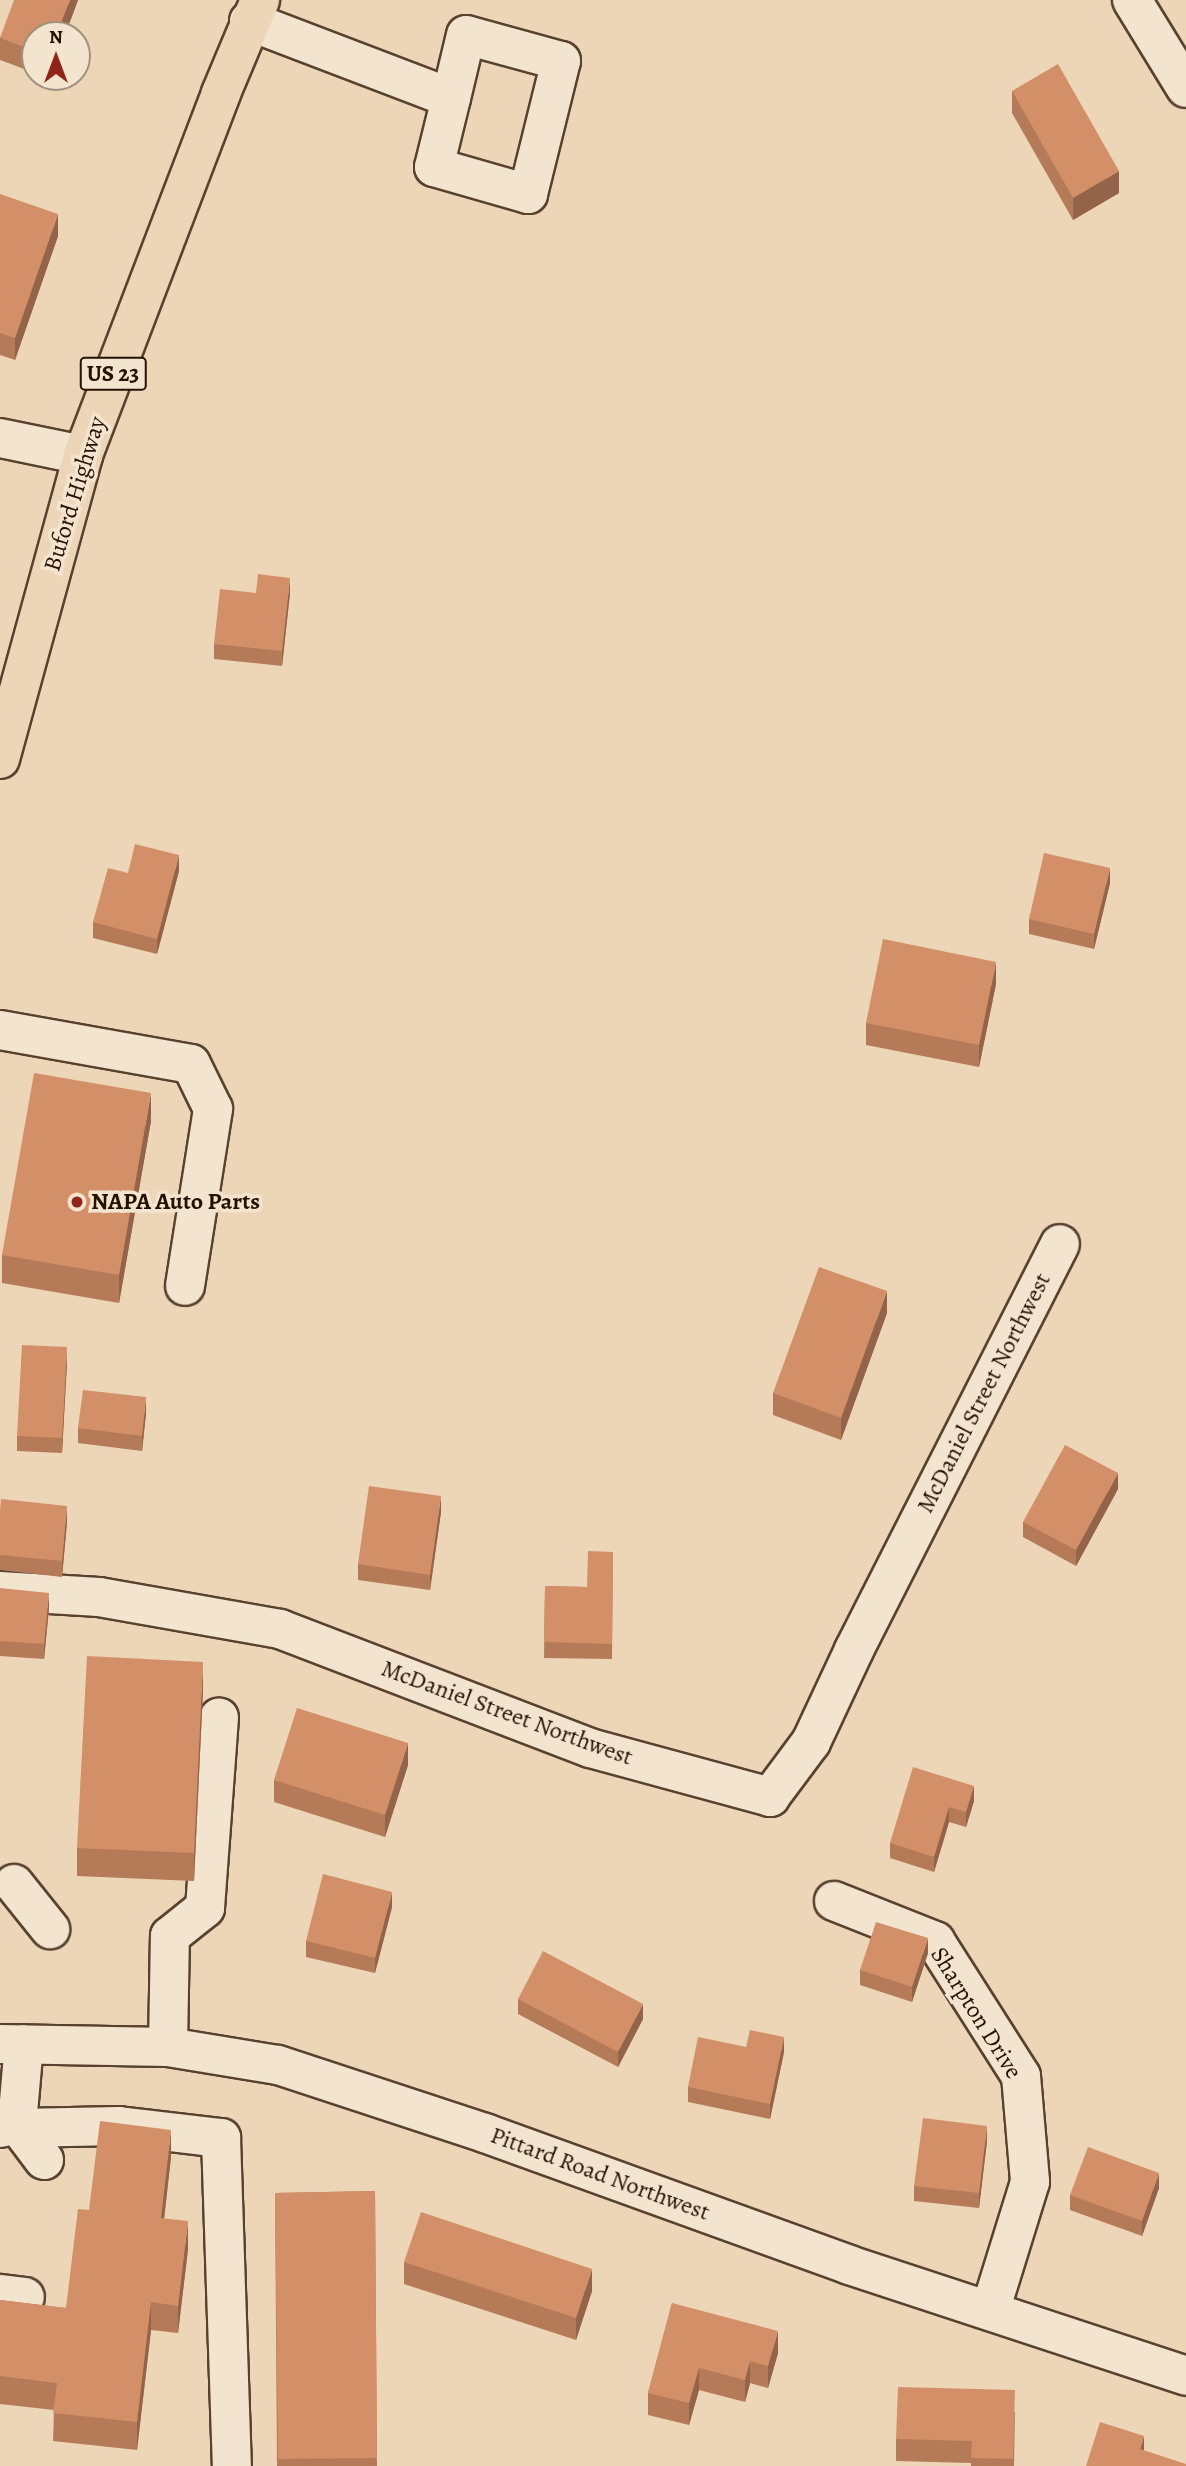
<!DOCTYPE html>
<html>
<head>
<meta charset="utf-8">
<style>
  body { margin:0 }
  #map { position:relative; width:1186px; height:2466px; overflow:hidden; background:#ecd6b7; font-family:Alegreya,serif }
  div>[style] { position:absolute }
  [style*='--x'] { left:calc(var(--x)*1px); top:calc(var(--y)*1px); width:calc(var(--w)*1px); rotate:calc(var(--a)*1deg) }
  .roads { filter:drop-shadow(2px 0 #58422f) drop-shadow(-2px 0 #58422f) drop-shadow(0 2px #58422f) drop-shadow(0 -2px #58422f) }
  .minor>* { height:38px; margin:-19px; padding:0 19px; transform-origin:19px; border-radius:19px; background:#f3e4d0 }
  .major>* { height:38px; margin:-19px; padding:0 19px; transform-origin:19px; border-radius:19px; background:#ecd6b7 }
  .wall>* { inset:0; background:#b57b59 }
  .shaded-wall>* { inset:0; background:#936449 }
  .building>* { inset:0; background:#d28f68 }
  .dots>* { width:19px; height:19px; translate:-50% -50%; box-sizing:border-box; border:4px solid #f3e4d0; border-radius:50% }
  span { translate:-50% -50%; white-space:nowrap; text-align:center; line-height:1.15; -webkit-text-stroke:7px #f3e4d0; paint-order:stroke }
  .shield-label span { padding:2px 5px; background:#f3e4d0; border:2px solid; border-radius:5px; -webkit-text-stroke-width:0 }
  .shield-label { font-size:23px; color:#271102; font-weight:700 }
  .street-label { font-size:24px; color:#271102 }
  .poi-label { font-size:24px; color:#271102; font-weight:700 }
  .left { translate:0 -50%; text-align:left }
  .north { position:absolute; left:21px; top:21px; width:70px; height:70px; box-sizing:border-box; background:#f3e4d0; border:2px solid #a1907e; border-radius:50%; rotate:0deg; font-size:19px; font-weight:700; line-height:28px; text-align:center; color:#271102 }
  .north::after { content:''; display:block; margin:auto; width:24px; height:32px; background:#8f2418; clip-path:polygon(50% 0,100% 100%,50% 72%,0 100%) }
</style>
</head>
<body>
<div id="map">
  <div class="roads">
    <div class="minor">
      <i style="--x:1132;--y:0;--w:103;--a:58.5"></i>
      <i style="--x:249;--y:21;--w:216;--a:20.9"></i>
      <i style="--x:451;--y:98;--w:71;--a:103.8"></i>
      <i style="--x:434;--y:167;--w:98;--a:16"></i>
      <i style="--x:528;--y:194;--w:137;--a:-76.1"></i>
      <i style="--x:561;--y:61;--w:98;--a:-164.7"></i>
      <i style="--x:466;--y:35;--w:65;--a:103.4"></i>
      <i style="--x:0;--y:438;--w:85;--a:11.6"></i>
      <i style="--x:0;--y:1030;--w:194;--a:10.1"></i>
      <i style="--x:191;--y:1064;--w:50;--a:63.9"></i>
      <i style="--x:213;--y:1109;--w:179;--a:99"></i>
      <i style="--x:0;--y:1591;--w:99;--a:3.5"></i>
      <i style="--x:99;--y:1597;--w:184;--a:10"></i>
      <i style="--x:280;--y:1629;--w:332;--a:21"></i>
      <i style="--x:590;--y:1748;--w:187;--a:15.2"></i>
      <i style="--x:770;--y:1797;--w:69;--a:-53.3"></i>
      <i style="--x:811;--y:1742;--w:102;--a:-64.9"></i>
      <i style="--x:854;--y:1650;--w:455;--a:-63.1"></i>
      <i style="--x:14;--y:1884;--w:58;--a:51.3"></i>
      <i style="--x:834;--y:1901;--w:109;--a:21.6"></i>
      <i style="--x:935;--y:1941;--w:160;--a:57.5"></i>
      <i style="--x:1021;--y:2076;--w:106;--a:85.1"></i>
      <i style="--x:1030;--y:2182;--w:135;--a:107.2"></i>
      <i style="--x:0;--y:2044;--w:168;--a:1"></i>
      <i style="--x:168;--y:2047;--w:111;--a:9.3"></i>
      <i style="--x:278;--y:2065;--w:218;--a:18.2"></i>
      <i style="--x:485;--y:2133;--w:387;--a:19.9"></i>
      <i style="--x:849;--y:2265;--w:355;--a:18.2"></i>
      <i style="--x:168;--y:2047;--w:111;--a:-89"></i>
      <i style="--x:170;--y:1936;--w:45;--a:-38.7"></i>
      <i style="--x:205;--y:1908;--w:191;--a:-85.8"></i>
      <i style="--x:17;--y:2124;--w:45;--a:53.1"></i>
      <i style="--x:0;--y:2128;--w:17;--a:-13"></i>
      <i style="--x:17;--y:2124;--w:80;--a:-85"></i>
      <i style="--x:19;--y:2128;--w:100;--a:-1.1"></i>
      <i style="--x:119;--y:2126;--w:103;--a:6.7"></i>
      <i style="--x:221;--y:2138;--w:328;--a:88.1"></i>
      <i style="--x:0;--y:2294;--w:25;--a:7"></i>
    </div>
    <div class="major">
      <i style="--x:0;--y:759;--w:315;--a:-74.7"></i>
      <i style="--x:83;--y:455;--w:387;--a:-69.1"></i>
      <i style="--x:221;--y:93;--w:101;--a:-67.2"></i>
    </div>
  </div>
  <div class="wall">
    <i style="clip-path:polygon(78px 0,65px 35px,35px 35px,35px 73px,0 60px,0 37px)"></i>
    <i style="clip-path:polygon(1012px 91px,1119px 193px,1073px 220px,1012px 113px)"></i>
    <i style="clip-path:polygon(0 194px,58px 236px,15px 360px,0 355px)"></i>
    <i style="clip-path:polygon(290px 593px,282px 666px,214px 659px,214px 644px)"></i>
    <i style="clip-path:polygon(179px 871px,157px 954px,93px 938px,93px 922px,128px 873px)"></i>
    <i style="clip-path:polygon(1110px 883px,1094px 949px,1029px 934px,1029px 919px)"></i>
    <i style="clip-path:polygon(996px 984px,979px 1067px,866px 1045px,866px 1023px)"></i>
    <i style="clip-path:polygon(151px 1121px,119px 1303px,2px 1283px,2px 1255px)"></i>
    <i style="clip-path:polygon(887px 1313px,841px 1440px,773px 1415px,773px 1393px)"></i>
    <i style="clip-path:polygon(67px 1362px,62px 1453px,17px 1451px,17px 1436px)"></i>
    <i style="clip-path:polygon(146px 1413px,142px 1451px,78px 1443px,78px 1428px)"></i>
    <i style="clip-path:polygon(1118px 1489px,1076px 1566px,1023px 1537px,1023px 1522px)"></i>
    <i style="clip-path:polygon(0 1512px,67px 1522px,62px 1577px,0 1570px)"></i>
    <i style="clip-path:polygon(441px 1512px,430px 1590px,358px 1580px,358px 1564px)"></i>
    <i style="clip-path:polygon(613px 1552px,612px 1659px,544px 1658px,545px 1586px,587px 1587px)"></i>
    <i style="clip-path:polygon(0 1588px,49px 1608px,44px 1659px,0 1656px)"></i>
    <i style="clip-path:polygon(203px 1690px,194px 1881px,77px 1876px,77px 1848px)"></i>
    <i style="clip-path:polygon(408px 1765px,385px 1837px,274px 1802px,274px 1780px)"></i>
    <i style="clip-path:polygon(974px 1786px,974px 1801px,966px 1827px,949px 1822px,934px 1872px,890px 1858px,890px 1843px)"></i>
    <i style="clip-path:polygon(392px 1907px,375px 1973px,306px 1957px,306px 1941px)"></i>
    <i style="clip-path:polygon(928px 1953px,912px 2002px,860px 1985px,860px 1970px)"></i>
    <i style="clip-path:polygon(518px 1999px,643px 2019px,618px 2067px,518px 2014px)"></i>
    <i style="clip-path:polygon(746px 2047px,784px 2052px,770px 2119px,688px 2102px,688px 2087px)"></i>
    <i style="clip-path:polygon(987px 2141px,979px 2208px,914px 2201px,914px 2186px)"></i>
    <i style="clip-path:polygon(171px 2157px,164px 2219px,188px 2249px,178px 2333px,151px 2330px,137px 2450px,53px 2441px,54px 2410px,0 2404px,0 2300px,66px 2308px,89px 2210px)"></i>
    <i style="clip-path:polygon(1159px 2188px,1142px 2236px,1070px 2210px,1070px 2195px)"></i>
    <i style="clip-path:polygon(375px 2191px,377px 2466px,277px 2466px,275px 2193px)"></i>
    <i style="clip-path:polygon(404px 2262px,592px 2291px,576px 2340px,404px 2284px)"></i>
    <i style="clip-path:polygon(672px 2303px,778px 2353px,768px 2388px,750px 2383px,745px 2402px,699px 2390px,689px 2425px,648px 2415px,648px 2393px)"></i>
    <i style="clip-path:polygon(1015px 2412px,1014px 2466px,971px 2466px,971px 2463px,896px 2461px,896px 2439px)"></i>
  </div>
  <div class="shaded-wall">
    <i style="clip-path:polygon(70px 0,78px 0,65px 35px,56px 35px)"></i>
    <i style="clip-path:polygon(1119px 171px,1119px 193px,1073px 220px,1073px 198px)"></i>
    <i style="clip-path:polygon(58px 214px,58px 236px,15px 360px,15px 338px)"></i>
    <i style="clip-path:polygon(290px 578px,290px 593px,282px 666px,282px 651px)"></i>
    <i style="clip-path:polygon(179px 855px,179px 871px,157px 954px,157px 939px)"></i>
    <i style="clip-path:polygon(1110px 868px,1110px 883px,1094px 949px,1094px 934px)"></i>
    <i style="clip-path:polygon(996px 962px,996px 984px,979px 1067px,979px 1045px)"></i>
    <i style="clip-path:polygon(151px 1093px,151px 1121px,119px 1303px,119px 1275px)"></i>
    <i style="clip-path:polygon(887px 1291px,887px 1313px,841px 1440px,841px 1418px)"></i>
    <i style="clip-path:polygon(67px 1347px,67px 1362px,62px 1453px,62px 1438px)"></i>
    <i style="clip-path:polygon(146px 1397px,146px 1413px,142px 1451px,142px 1436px)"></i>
    <i style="clip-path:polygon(1118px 1473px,1118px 1489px,1076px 1566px,1076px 1550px)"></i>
    <i style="clip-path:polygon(441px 1496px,441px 1512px,430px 1590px,430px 1575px)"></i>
    <i style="clip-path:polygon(67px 1506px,67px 1522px,62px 1577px,62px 1561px)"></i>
    <i style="clip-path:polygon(49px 1593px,49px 1608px,44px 1659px,44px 1644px)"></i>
    <i style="clip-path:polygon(203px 1662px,203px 1690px,194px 1881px,194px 1853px)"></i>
    <i style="clip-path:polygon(408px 1743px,408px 1765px,385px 1837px,385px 1815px)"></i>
    <i style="clip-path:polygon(974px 1786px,974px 1801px,966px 1827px,966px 1812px)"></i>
    <i style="clip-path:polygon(949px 1807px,949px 1822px,934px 1872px,934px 1857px)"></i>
    <i style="clip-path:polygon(392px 1892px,392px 1907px,375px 1973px,375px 1958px)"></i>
    <i style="clip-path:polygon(928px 1938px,928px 1953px,912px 2002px,912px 1987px)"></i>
    <i style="clip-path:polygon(643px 2004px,643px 2019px,618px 2067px,618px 2052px)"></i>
    <i style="clip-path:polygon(784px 2037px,784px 2052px,770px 2119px,770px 2104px)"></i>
    <i style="clip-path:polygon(987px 2126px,987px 2141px,979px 2208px,979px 2193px)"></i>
    <i style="clip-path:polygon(171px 2130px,171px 2157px,161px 2246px,161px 2218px)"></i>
    <i style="clip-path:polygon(1159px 2173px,1159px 2188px,1142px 2236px,1142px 2221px)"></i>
    <i style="clip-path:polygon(188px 2221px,188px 2249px,178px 2333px,178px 2306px)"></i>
    <i style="clip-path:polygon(592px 2269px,592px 2291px,576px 2340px,576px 2318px)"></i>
    <i style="clip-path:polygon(151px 2302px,151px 2330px,137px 2450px,137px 2422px)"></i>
    <i style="clip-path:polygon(778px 2331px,778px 2353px,768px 2388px,768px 2366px)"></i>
    <i style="clip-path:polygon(750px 2361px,750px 2383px,745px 2402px,745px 2380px)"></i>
    <i style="clip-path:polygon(699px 2368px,699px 2390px,689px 2425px,689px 2403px)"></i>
    <i style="clip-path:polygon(1144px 2436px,1144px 2458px,1140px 2449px)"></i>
  </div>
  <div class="building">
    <i style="clip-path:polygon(14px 0,70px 0,56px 35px,35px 35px,35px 51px,0 38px)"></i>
    <i style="clip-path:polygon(1058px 64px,1119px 171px,1073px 198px,1012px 91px)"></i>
    <i style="clip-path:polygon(0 194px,58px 214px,15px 338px,0 333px)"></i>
    <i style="clip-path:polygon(258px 574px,290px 578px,282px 651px,214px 644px,220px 589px,256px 593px)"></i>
    <i style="clip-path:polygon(135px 844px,179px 855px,157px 939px,93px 922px,108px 868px,128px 873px)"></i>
    <i style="clip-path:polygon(1044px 853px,1110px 868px,1094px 934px,1029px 919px)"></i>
    <i style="clip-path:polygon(883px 939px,996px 962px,979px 1045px,866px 1023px)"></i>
    <i style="clip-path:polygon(34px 1073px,151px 1093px,119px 1275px,2px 1255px)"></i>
    <i style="clip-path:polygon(819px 1267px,887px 1291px,841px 1418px,773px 1393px)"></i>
    <i style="clip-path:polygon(22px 1345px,67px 1347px,62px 1438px,17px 1436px)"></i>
    <i style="clip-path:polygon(83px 1390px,146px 1397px,142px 1436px,78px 1428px)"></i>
    <i style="clip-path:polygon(1065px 1445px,1118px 1473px,1076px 1550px,1023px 1522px)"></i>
    <i style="clip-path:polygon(369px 1486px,441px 1496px,430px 1575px,358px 1564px)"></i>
    <i style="clip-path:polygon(1px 1499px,67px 1506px,62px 1561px,0 1555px,0 1512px)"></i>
    <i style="clip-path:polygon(588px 1551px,613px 1552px,612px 1644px,544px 1642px,545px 1586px,587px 1587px)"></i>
    <i style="clip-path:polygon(0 1588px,49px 1593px,44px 1644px,0 1641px)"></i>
    <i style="clip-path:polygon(87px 1656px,203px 1662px,194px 1853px,77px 1848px)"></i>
    <i style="clip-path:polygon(297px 1708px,408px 1743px,385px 1815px,274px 1780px)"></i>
    <i style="clip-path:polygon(913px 1767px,974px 1786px,966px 1812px,949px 1807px,934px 1857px,890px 1843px)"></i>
    <i style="clip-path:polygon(323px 1874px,392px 1892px,375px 1958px,306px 1941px)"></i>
    <i style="clip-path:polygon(876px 1922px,928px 1938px,912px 1987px,860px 1970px)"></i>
    <i style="clip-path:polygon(543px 1951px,643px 2004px,618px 2052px,518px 1999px)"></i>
    <i style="clip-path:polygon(750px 2030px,784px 2037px,770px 2104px,688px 2087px,698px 2037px,746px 2047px)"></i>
    <i style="clip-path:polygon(923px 2118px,987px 2126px,979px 2193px,914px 2186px)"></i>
    <i style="clip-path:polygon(100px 2121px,171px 2130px,161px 2218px,188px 2221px,178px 2306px,151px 2302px,137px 2422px,53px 2413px,57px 2383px,0 2376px,0 2300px,66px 2308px,78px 2209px,89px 2210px)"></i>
    <i style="clip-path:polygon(1088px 2147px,1159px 2173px,1142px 2221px,1070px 2195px)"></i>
    <i style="clip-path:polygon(375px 2191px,377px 2458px,278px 2459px,275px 2193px)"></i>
    <i style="clip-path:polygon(421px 2212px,592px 2269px,576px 2318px,404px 2262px)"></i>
    <i style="clip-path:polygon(672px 2303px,778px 2331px,768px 2366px,750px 2361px,745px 2380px,699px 2368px,689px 2403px,648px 2393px)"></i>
    <i style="clip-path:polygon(898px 2387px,1015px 2390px,1013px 2459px,971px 2458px,972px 2441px,896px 2439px)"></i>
    <i style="clip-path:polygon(1100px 2422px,1144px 2436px,1140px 2449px,1186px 2464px,1186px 2466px,1086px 2466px)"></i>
  </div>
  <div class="dots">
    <i style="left:77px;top:1202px;background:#8f2418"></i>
  </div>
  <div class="shield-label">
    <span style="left:113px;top:374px">US 23</span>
  </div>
  <div class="street-label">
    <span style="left:75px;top:494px;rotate:-73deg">Buford Highway</span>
    <span style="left:984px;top:1393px;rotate:-63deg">McDaniel Street Northwest</span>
    <span style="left:507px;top:1713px;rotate:20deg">McDaniel Street Northwest</span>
    <span style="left:976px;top:2013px;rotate:58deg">Sharpton Drive</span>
    <span style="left:600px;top:2174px;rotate:20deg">Pittard Road Northwest</span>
  </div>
  <div class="poi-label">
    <span class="left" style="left:91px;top:1202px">NAPA Auto Parts</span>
  </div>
  <div class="north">N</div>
</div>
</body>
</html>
